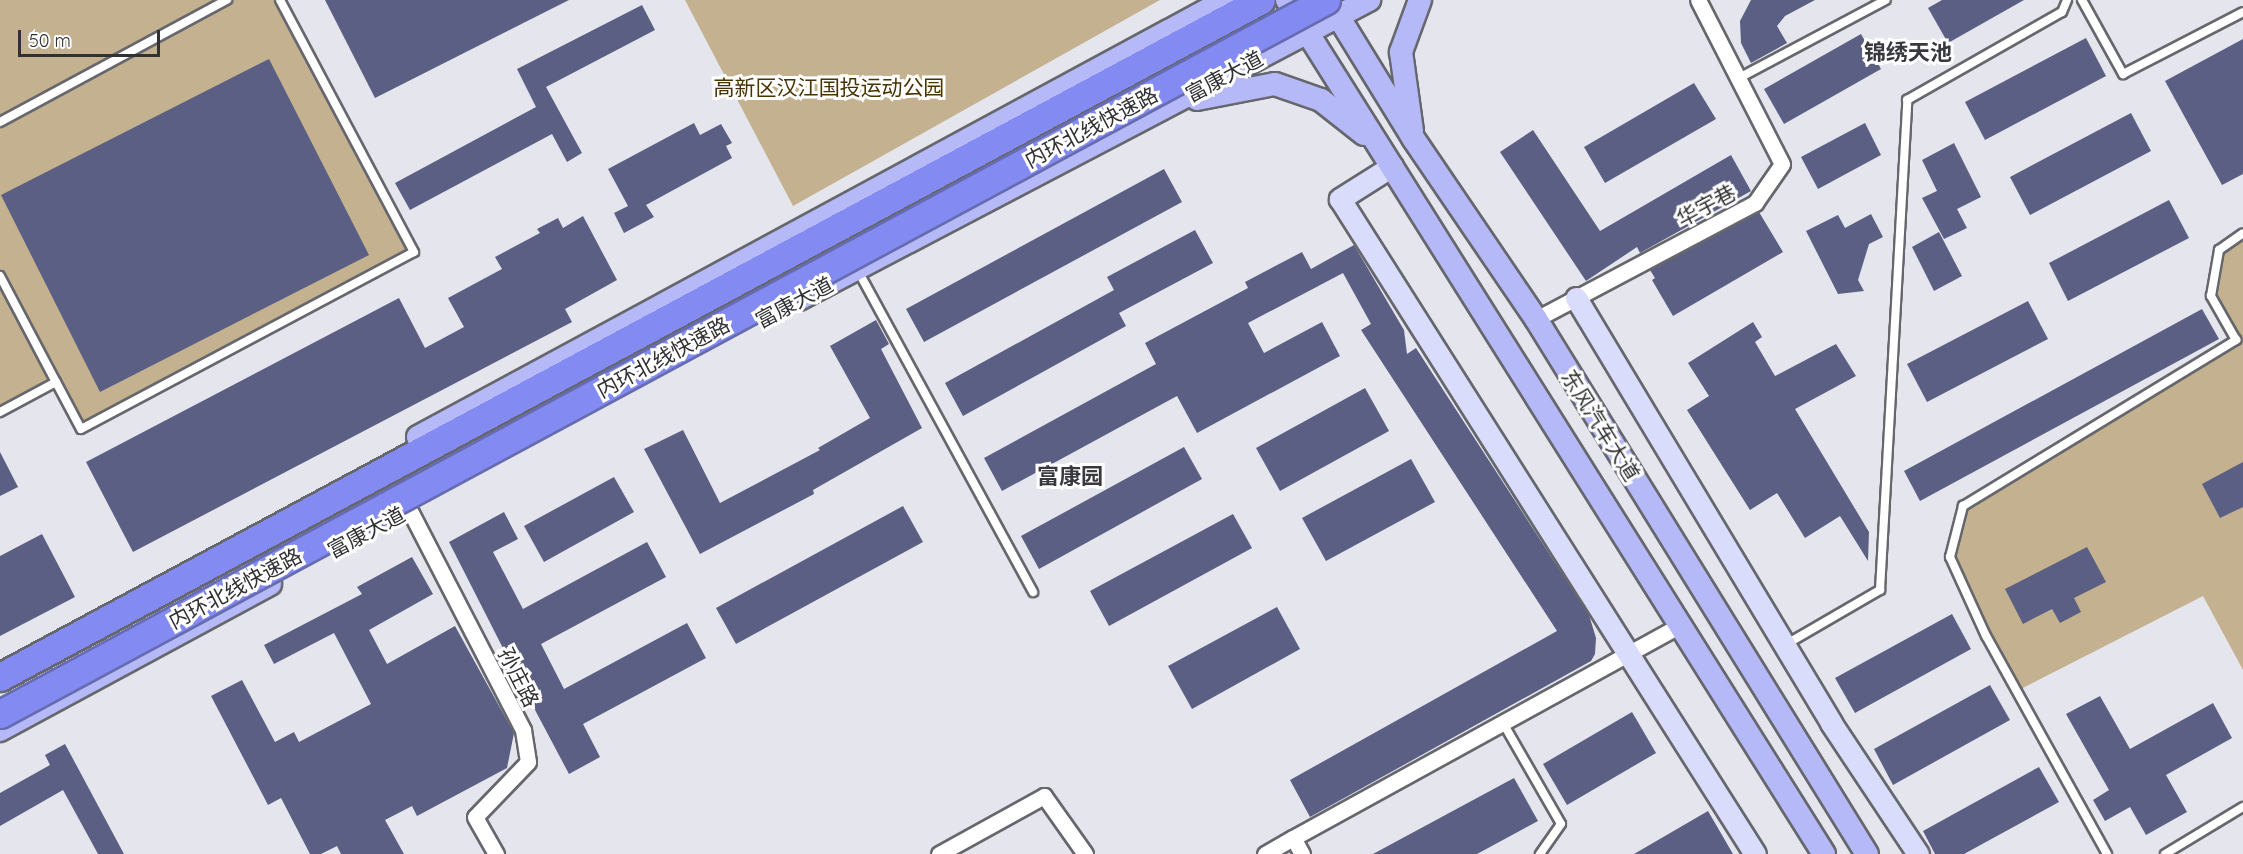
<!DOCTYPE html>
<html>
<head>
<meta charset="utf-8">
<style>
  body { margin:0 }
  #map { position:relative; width:2243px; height:854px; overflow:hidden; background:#e5e6ed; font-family:Quicksand,"Noto Sans SC",sans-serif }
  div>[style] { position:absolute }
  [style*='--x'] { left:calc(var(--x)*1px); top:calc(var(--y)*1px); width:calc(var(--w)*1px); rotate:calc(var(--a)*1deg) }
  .green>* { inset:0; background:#c3b190 }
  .building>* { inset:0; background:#5a5f83 }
  .roads { filter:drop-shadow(2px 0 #66676d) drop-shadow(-2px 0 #66676d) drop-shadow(0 2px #66676d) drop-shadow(0 -2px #66676d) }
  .lane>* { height:8px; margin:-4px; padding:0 4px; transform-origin:4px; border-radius:4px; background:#fff }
  .street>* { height:15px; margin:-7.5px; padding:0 7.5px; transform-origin:7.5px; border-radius:7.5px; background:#fff }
  .secondary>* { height:21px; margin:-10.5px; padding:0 10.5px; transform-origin:10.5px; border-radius:10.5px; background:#dadcfb }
  .primary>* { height:22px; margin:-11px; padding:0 11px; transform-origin:11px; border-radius:11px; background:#b5b9f7 }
  .highway>* { height:27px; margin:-13.5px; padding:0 13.5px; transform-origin:13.5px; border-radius:13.5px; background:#838bf2 }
  .bridges { filter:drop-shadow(2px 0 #666caf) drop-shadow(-2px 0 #666caf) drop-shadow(0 2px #666caf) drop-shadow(0 -2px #666caf) }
  .highway-bridge>* { height:27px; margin:-13.5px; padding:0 13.5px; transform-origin:13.5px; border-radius:13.5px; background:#838bf2 }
  span { translate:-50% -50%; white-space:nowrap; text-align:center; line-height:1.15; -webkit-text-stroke:6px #fff; paint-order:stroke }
  .street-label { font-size:21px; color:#303133 }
  .park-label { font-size:21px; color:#483300 }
  .neighbourhood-label { font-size:22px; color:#38393f; font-weight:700 }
  .scale { position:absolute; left:18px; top:30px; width:142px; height:27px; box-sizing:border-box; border:3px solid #303133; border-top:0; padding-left:8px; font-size:18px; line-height:21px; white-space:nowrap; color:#303133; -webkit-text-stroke:4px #fff; paint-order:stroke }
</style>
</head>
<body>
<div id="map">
  <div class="green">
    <i style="clip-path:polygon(0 0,280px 0,414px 252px,81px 429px,56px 382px,0 412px)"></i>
    <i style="clip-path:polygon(685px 0,1160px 0,793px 206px)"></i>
    <i style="clip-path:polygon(2243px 233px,2243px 670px,2203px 596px,2017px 691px,1951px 557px,1963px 506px,2236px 341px,2211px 296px,2219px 250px)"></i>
  </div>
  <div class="building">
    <i style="clip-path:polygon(325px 0,569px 0,375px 98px)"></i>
    <i style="clip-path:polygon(1751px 0,1815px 0,1785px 16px,1777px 26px,1787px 43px,1751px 63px,1741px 43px,1740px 21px)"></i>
    <i style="clip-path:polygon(1942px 0,2024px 0,1948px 43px,1928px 8px)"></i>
    <i style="clip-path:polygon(642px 5px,655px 30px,546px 87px,582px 153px,567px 162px,552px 134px,410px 210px,395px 183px,536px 107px,517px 69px)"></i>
    <i style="clip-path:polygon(1861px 34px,1881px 69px,1784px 124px,1764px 89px)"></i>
    <i style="clip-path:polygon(2086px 38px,2106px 76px,1985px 140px,1965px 102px)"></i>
    <i style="clip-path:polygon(2243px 39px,2243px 174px,2222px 185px,2165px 81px)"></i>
    <i style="clip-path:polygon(269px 59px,369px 255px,100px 392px,1px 195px)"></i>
    <i style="clip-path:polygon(1694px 83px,1716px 119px,1605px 183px,1584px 147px)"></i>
    <i style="clip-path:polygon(2131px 113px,2151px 151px,2030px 215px,2010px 177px)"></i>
    <i style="clip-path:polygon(694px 123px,700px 135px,721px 124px,732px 143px,726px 146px,732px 158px,646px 205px,654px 217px,624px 233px,614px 213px,628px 206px,608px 169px)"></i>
    <i style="clip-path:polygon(1865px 123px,1881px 155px,1818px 189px,1801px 157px)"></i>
    <i style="clip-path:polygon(1533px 130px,1600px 231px,1731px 155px,1751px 191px,1640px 253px,1637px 247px,1586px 281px,1500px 152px)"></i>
    <i style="clip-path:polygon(1954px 143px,1981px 197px,1957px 209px,1967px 228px,1944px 239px,1922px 198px,1937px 191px,1922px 160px)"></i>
    <i style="clip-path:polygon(1164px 169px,1182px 202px,924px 342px,906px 309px)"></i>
    <i style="clip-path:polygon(2169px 200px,2189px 238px,2068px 301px,2049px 263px)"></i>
    <i style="clip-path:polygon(1759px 212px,1783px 252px,1673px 316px,1652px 280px,1655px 278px,1650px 270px)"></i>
    <i style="clip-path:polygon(1871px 214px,1883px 237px,1869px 244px,1858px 280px,1864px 291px,1838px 294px,1806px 231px,1838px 215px,1845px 228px)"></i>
    <i style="clip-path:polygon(583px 216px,617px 280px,565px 309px,572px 322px,133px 552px,86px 462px,399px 298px,425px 348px,464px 327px,448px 298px,502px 269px,495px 257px,540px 233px,537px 229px,558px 218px,563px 228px)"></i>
    <i style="clip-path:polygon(1195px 230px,1213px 263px,1119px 313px,1126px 326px,963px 416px,945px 383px,1114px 290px,1107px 277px)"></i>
    <i style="clip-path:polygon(1939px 232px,1962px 276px,1934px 291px,1912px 247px)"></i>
    <i style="clip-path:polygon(1354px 245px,1404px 330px,1407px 354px,1416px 348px,1589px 615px,1596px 638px,1595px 654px,1591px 661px,1310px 817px,1290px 780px,1557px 631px,1361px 330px,1371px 324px,1343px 273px,1248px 323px,1264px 353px,1322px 322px,1340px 356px,1197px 433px,1177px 396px,1002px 491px,984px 458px,1156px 364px,1145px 343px,1248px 288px,1245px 282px,1302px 252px,1311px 269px)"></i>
    <i style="clip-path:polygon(2028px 301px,2048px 339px,1927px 402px,1907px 364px)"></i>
    <i style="clip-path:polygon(2202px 309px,2219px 339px,1920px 501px,1904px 471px)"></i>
    <i style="clip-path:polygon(876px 320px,889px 344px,881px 349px,922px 428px,813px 490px,814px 494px,700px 554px,644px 449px,683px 430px,720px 503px,820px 450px,818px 448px,870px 418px,830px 346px)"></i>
    <i style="clip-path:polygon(1753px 322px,1762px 337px,1755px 342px,1775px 376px,1836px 344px,1856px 376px,1795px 409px,1869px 532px,1868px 561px,1840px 516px,1805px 538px,1777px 493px,1750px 510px,1687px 410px,1709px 396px,1688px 363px)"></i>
    <i style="clip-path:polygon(1365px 388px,1389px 431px,1280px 491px,1256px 448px)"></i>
    <i style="clip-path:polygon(1184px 447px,1202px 479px,1039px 569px,1021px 536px)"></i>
    <i style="clip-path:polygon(0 452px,18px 487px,0 496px)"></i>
    <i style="clip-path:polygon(1411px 459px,1435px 502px,1326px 561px,1302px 518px)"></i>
    <i style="clip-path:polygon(2243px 462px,2243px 507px,2220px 518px,2202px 484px)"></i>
    <i style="clip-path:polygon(614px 477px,634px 512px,544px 562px,524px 526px)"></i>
    <i style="clip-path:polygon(903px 506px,923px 542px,736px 644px,716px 608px)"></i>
    <i style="clip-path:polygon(504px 512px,518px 539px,493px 552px,523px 609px,647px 542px,666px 577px,541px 644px,564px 689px,687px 623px,706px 658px,583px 724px,600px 757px,569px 774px,526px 693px,522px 708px,503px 670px,512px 666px,449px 542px)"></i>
    <i style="clip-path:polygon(1233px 514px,1252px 548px,1109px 626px,1090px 591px)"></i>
    <i style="clip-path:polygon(42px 534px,75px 597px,0 636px,0 556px)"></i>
    <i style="clip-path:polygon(2087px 547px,2106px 582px,2074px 598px,2081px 612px,2060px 623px,2052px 609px,2023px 624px,2005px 589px)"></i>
    <i style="clip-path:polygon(412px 557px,433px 594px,369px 630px,387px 664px,455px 626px,514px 733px,507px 768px,417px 816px,412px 806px,385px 820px,404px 854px,341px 854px,337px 846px,321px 854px,310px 854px,281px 798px,268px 805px,211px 696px,242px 680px,275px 742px,294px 732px,299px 742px,371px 704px,334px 633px,274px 664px,264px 645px,362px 594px,357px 587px)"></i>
    <i style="clip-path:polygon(1277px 607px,1300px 649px,1192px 709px,1168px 666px)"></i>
    <i style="clip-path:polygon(1952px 614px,1971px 649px,1855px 713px,1835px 678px)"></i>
    <i style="clip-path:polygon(1990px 685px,2010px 720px,1893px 785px,1874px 749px)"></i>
    <i style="clip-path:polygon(2100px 696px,2130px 749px,2213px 703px,2232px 738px,2166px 775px,2187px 812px,2146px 835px,2130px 807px,2105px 821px,2093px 800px,2109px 790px,2066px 714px)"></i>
    <i style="clip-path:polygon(1632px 712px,1656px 753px,1567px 805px,1543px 764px)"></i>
    <i style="clip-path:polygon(65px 744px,124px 854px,98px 854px,63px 790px,0 826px,0 793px,50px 765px,45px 755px)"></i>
    <i style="clip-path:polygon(2039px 767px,2059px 802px,1964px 854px,1935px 854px,1923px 831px)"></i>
    <i style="clip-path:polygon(1514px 778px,1538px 821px,1477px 854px,1373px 854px)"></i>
    <i style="clip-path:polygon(1708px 811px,1733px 854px,1634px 854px)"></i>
  </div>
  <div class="roads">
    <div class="lane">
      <i style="--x:2082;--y:0;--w:85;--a:61"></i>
      <i style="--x:2123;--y:74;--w:135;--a:-27.3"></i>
      <i style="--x:1739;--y:78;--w:166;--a:-28"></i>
      <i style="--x:0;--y:122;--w:258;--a:-28.3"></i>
      <i style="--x:857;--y:269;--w:368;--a:61.4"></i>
      <i style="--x:0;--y:276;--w:120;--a:62.2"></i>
      <i style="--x:56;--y:382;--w:64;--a:151.8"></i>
      <i style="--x:56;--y:382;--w:53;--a:62"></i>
      <i style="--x:81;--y:429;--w:377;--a:-28"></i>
      <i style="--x:414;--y:252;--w:285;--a:-118"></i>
      <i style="--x:1785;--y:645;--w:110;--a:-30.1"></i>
      <i style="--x:1880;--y:590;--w:491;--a:-86.8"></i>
      <i style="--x:1907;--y:100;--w:178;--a:-29.6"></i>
      <i style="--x:2062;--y:12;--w:13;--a:-67"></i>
      <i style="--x:1503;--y:723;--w:116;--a:60.1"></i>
      <i style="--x:1561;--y:824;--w:37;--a:125"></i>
      <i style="--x:2107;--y:854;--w:249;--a:-119"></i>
      <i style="--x:1986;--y:636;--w:87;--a:-114.5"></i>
      <i style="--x:1950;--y:557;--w:53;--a:-75.7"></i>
      <i style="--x:1963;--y:506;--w:320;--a:-31.3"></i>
      <i style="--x:2236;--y:340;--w:51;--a:-119.6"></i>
      <i style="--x:2211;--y:296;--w:47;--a:-80.1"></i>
      <i style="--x:2219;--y:250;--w:29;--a:-35"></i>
      <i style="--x:2165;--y:854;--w:91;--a:-31.1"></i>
    </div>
    <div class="street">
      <i style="--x:1536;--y:319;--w:248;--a:-27.9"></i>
      <i style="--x:1755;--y:203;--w:47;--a:-55.3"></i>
      <i style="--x:1782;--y:164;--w:184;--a:-117.1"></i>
      <i style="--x:409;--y:509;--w:249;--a:62.7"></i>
      <i style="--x:523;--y:730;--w:32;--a:81"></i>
      <i style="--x:528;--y:762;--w:76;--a:133.9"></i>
      <i style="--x:475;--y:817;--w:43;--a:60.4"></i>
      <i style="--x:939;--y:854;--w:120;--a:-28.9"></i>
      <i style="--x:1044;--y:796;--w:71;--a:54.7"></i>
      <i style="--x:1265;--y:854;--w:32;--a:-30"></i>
      <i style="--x:1302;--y:854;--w:18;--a:-119"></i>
      <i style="--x:1293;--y:838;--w:440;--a:-28.8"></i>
    </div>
    <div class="secondary">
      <i style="--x:1392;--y:166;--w:62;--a:147.6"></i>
      <i style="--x:1340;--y:199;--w:775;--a:57.64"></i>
      <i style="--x:1576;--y:298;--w:496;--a:59"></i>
      <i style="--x:1831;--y:723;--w:157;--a:56.4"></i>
    </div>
    <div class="primary">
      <i style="--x:1287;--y:0;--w:1009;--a:57.84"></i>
      <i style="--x:1330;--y:3;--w:158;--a:58.4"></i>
      <i style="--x:1413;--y:138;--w:219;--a:55.8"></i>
      <i style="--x:1536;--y:319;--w:629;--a:58.26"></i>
      <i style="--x:1197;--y:99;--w:79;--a:-10.9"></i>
      <i style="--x:1275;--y:84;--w:49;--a:19.2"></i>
      <i style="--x:1321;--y:100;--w:55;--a:38.3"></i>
      <i style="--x:1412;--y:131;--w:80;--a:-97.9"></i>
      <i style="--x:1401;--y:52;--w:55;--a:-69.9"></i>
      <i style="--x:799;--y:299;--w:644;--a:-27.68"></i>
      <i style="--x:418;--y:437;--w:919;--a:-28.41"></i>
      <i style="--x:0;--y:730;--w:307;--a:-28.4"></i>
    </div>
    <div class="highway">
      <i style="--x:0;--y:677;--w:1431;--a:-28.23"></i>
    </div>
  </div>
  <div class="bridges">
    <div class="highway-bridge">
      <i style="--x:0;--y:714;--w:1506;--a:-28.3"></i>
    </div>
  </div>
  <div class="street-label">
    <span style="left:1224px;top:76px;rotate:-28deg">富康大道</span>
    <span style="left:1091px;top:127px;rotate:-28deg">内环北线快速路</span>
    <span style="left:1706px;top:205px;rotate:-28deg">华宇巷</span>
    <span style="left:794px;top:302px;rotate:-28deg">富康大道</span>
    <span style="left:663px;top:357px;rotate:-28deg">内环北线快速路</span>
    <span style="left:1601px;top:425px;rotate:58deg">东风汽车大道</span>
    <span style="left:366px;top:532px;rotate:-28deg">富康大道</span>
    <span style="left:235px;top:588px;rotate:-28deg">内环北线快速路</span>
    <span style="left:519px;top:677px;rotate:63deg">孙庄路</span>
  </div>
  <div class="park-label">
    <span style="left:829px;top:87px">高新区汉江国投运动公园</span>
  </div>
  <div class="neighbourhood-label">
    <span style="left:1908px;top:53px">锦绣天池</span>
    <span style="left:1070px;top:477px">富康园</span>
  </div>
  <div class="scale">50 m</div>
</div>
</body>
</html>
